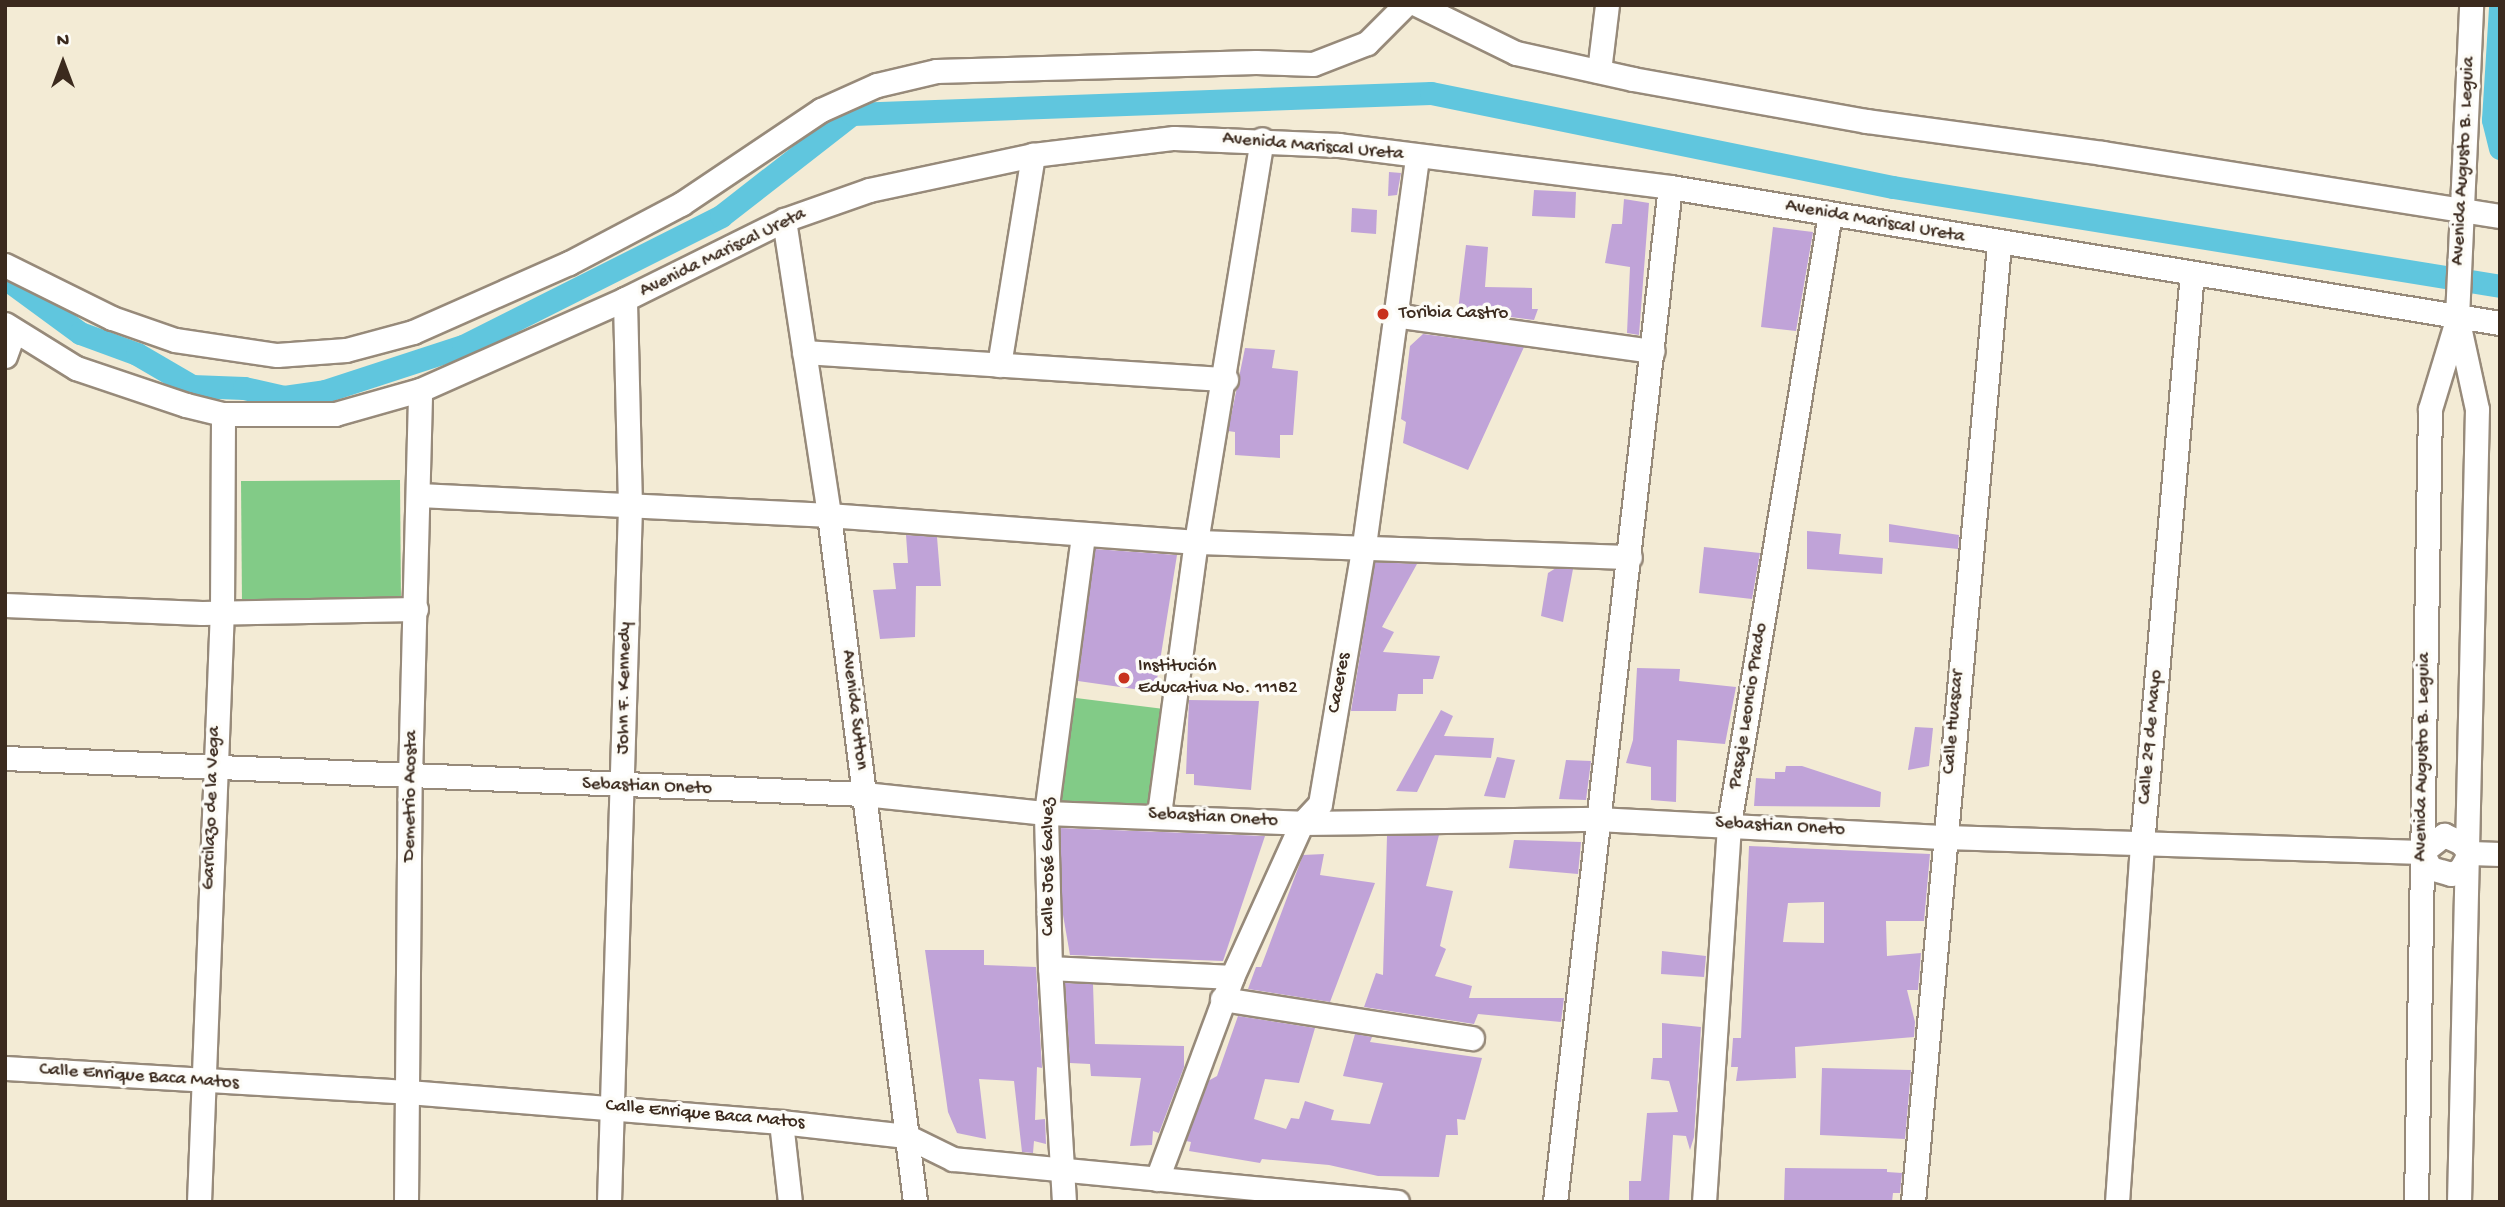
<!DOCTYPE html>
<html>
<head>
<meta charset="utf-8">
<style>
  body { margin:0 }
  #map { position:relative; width:2505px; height:1207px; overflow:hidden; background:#f3ebd5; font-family:"Gochi Hand",sans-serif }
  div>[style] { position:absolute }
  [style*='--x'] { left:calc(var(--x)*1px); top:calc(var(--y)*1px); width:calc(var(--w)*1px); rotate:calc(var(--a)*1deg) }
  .green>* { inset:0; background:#82cb87 }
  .canal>* { height:23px; margin:-11.5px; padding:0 11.5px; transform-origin:11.5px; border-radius:11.5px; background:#60c6de }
  .building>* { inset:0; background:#c0a3d8 }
  .roads { filter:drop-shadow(2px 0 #978a7a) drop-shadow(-2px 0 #978a7a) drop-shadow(0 2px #978a7a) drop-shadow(0 -2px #978a7a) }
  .minor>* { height:23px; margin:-11.5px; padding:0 11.5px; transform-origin:11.5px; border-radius:11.5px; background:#fff }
  .dots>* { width:19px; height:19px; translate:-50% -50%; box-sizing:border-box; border:4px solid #fdfcf7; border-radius:50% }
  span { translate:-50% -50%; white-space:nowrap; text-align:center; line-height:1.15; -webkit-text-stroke:7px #fdfcf7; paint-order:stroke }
  .street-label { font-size:19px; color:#3b2a1e }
  .poi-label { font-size:19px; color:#3b2a1e }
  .left { translate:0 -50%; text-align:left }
  .frame { position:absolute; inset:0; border:7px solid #3b2a1e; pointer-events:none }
  .north { position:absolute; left:28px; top:28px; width:70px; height:70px; -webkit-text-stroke:5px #fdfcf7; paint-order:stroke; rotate:0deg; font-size:19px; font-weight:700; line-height:28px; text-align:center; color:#3b2a1e }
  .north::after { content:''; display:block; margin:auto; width:24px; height:32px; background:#3b2a1e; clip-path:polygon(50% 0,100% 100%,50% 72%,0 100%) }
</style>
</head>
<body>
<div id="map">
  <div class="green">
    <i style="clip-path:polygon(400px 480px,401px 601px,242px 602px,241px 481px)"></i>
    <i style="clip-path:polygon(1060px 696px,1172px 710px,1159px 814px,1046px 813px)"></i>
  </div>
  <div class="canal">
    <i style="--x:2500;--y:8;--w:112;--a:93.6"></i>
    <i style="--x:2493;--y:120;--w:29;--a:76"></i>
    <i style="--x:5;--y:278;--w:93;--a:36.3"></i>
    <i style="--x:80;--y:333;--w:61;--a:20.2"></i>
    <i style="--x:137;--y:354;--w:64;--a:30.2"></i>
    <i style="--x:192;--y:386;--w:52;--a:2.2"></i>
    <i style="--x:244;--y:388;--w:41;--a:12.7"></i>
    <i style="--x:284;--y:397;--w:41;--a:-8.3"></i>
    <i style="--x:325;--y:391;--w:145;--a:-18.1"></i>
    <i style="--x:463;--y:346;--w:289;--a:-26.7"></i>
    <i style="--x:721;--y:216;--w:166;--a:-37.9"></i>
    <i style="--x:852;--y:114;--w:579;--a:-2.08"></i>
    <i style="--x:1431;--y:93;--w:471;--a:11.5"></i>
    <i style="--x:1893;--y:187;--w:615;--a:9.26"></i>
  </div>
  <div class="building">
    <i style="clip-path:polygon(1389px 172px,1401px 173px,1397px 195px,1388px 196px)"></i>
    <i style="clip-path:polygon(1534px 190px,1576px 192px,1575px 218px,1532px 216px)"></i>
    <i style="clip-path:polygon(1624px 199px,1649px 203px,1639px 335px,1627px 333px,1630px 267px,1605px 263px,1612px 224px,1622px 224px)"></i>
    <i style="clip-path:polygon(1352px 208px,1377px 210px,1376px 234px,1351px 232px)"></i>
    <i style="clip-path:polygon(1773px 227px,1813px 232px,1796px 331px,1761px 327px)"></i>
    <i style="clip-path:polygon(1466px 245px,1488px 247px,1485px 287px,1532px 288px,1532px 309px,1538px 309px,1534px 320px,1458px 310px)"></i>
    <i style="clip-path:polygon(1423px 334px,1524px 347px,1468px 470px,1403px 443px,1406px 422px,1401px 419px,1410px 346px)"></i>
    <i style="clip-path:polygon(1245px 348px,1275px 350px,1272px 368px,1298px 371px,1293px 435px,1280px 435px,1280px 458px,1235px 455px,1235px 432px,1228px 431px)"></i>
    <i style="clip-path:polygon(1889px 524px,1959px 535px,1958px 549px,1889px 542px)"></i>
    <i style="clip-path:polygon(1807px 531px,1841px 534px,1839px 554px,1883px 558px,1882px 574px,1807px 569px)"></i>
    <i style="clip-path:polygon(906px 535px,937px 537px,941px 586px,916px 586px,915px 637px,880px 639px,873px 590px,896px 589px,893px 563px,908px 563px)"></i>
    <i style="clip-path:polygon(1704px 547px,1760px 553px,1752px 599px,1699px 593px)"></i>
    <i style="clip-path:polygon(1095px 549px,1177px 555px,1155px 692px,1078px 681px)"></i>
    <i style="clip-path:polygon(1375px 562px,1417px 564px,1382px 627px,1394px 632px,1383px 652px,1440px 656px,1433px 679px,1423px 679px,1423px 694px,1398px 694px,1396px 711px,1351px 711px)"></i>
    <i style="clip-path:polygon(1556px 568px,1573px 569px,1563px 622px,1541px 616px,1548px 573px)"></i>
    <i style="clip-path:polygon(1637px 668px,1680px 669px,1679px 681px,1736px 687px,1725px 744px,1677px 740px,1676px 802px,1651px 800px,1651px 767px,1626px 763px,1633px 740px)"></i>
    <i style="clip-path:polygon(1189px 700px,1259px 701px,1251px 790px,1194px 785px,1194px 774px,1186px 774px)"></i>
    <i style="clip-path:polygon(1441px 710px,1453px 716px,1444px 736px,1494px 738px,1491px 758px,1435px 755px,1417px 792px,1396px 791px)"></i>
    <i style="clip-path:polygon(1915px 727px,1933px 728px,1929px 766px,1908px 770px)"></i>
    <i style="clip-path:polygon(1497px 757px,1515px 760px,1505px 798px,1484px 796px)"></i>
    <i style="clip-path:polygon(1566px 760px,1591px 761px,1586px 800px,1559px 799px)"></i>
    <i style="clip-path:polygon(1786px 766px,1802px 766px,1881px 792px,1880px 807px,1754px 806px,1756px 778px,1775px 779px,1775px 772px,1785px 772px)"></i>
    <i style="clip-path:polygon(1060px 828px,1265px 836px,1223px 961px,1070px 955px,1062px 909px)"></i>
    <i style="clip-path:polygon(1439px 835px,1426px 886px,1453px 891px,1440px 946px,1446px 949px,1435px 976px,1472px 986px,1469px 998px,1564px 998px,1561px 1022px,1478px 1014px,1474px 1024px,1364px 1007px,1376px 973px,1383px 975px,1387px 836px)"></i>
    <i style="clip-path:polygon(1514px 840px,1581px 842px,1578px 874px,1509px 868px)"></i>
    <i style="clip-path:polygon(evenodd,1749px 846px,1930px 854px,1924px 921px,1886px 921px,1887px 956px,1921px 953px,1918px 990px,1907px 990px,1915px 1022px,1914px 1037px,1795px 1047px,1796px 1078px,1736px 1081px,1738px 1067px,1731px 1067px,1733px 1038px,1741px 1038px,1749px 846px,1824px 902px,1824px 943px,1783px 942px,1788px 903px,1824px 902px)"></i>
    <i style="clip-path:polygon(1324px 854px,1320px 875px,1375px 883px,1330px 1002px,1248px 989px,1256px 967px,1261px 967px,1303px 855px)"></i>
    <i style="clip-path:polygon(925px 950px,984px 950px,984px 965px,1036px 967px,1042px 1068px,1037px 1067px,1035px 1120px,1045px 1119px,1046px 1144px,1034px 1141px,1033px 1153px,1022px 1152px,1014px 1081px,979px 1079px,986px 1139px,957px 1133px,948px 1112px)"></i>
    <i style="clip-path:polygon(1662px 951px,1706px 956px,1704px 977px,1661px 974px)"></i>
    <i style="clip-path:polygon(1065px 983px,1093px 984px,1095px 1044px,1184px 1046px,1184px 1067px,1159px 1133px,1153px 1131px,1152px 1145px,1130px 1146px,1141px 1078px,1091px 1076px,1090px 1064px,1070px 1063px)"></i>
    <i style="clip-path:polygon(1238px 1016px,1315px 1028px,1299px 1083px,1265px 1079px,1254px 1119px,1286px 1129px,1291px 1118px,1299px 1119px,1305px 1101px,1334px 1110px,1331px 1120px,1370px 1124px,1383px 1083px,1343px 1076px,1355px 1034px,1372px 1037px,1370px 1042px,1482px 1058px,1465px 1120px,1457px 1119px,1458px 1135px,1446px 1135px,1439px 1177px,1378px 1176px,1329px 1165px,1262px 1159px,1260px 1163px,1189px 1151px,1191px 1142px,1186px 1141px,1208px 1081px,1217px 1076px)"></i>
    <i style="clip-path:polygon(1662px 1023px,1701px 1027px,1694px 1137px,1690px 1150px,1686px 1136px,1673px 1135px,1669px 1202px,1629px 1200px,1629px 1181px,1641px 1181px,1647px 1113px,1678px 1112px,1669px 1081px,1651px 1079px,1653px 1058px,1662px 1058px)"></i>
    <i style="clip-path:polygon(1822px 1068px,1911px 1070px,1905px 1139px,1820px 1135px)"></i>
    <i style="clip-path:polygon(1785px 1168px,1887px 1169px,1887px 1172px,1902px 1173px,1900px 1193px,1893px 1193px,1892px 1202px,1784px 1202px)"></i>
  </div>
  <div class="roads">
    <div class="minor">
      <i style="--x:1418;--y:5;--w:109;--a:26.1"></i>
      <i style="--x:1516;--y:53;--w:120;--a:12.5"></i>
      <i style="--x:1633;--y:79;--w:237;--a:10.2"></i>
      <i style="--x:1866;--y:121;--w:238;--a:7.7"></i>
      <i style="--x:2102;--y:153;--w:403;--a:9"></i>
      <i style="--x:1599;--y:71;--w:66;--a:-83.1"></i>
      <i style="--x:784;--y:220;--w:298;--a:81.3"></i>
      <i style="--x:829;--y:515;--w:692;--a:82.86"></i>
      <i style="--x:5;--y:265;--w:119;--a:26.4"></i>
      <i style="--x:112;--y:318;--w:67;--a:19.2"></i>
      <i style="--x:175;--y:340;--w:103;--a:8.4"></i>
      <i style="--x:277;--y:355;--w:69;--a:-4.1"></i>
      <i style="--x:346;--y:350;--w:69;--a:-15"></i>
      <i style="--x:413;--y:332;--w:171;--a:-23.9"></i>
      <i style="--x:569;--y:263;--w:127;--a:-27.8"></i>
      <i style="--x:681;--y:204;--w:169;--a:-33.9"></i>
      <i style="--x:821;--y:110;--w:61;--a:-24.1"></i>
      <i style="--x:877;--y:85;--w:61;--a:-13.3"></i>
      <i style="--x:936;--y:71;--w:320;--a:-1.6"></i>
      <i style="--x:1256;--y:62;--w:57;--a:2"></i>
      <i style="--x:1313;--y:64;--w:58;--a:-21.3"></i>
      <i style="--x:1367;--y:43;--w:54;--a:-45"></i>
      <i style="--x:1393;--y:315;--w:262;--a:7.9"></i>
      <i style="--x:5;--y:324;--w:84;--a:31.8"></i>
      <i style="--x:76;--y:368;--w:116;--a:18.6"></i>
      <i style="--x:186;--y:405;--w:38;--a:14"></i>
      <i style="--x:223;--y:414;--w:112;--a:0"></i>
      <i style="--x:335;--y:414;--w:88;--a:-15.8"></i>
      <i style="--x:420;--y:390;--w:224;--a:-23.9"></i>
      <i style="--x:625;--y:299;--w:178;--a:-26.4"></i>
      <i style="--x:784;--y:220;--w:90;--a:-19.4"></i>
      <i style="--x:869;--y:190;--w:168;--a:-12"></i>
      <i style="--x:1033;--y:155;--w:142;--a:-6.9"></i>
      <i style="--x:1174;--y:138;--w:165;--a:2.4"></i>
      <i style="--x:1339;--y:145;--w:334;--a:7.2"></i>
      <i style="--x:1670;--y:187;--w:841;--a:9.31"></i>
      <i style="--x:804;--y:352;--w:423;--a:3.7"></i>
      <i style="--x:5;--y:356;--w:27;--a:-70"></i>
      <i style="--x:999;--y:365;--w:213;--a:-80.8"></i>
      <i style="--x:420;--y:495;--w:409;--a:2.8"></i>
      <i style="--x:829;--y:515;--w:368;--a:4.2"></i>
      <i style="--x:1196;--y:542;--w:434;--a:2"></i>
      <i style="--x:5;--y:605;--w:197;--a:2.3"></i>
      <i style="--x:202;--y:613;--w:214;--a:-1.1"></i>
      <i style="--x:5;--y:758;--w:860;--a:2.4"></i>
      <i style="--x:864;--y:794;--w:183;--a:6"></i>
      <i style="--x:1046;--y:813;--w:256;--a:2.2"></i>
      <i style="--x:1302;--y:823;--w:297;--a:-0.8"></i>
      <i style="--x:1599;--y:819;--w:346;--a:3"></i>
      <i style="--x:1945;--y:837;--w:477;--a:1.8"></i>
      <i style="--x:2422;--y:852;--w:28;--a:-38"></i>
      <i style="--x:2444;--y:835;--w:17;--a:24"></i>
      <i style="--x:2460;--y:842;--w:15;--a:48"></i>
      <i style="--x:2470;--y:853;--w:30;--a:2"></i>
      <i style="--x:1159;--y:814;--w:275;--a:-82.3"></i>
      <i style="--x:1196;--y:542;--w:408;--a:-80.7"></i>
      <i style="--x:2422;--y:852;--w:18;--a:63"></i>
      <i style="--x:2430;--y:868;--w:22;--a:16"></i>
      <i style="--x:2451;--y:874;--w:10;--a:-24"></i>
      <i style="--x:2460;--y:870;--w:20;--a:-60"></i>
      <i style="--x:1050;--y:968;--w:182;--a:2.8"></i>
      <i style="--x:1222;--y:999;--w:253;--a:8.9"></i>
      <i style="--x:5;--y:1068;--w:404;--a:3.4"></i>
      <i style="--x:408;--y:1092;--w:374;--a:4.6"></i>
      <i style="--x:781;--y:1122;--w:126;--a:6.4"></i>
      <i style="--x:906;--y:1136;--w:52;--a:26.1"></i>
      <i style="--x:953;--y:1159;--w:446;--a:5.5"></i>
      <i style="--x:781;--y:1122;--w:81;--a:83.6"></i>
      <i style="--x:1157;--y:1179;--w:215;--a:-69.6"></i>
      <i style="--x:1232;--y:977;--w:169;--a:-65.6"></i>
      <i style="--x:1302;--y:823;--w:26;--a:-47"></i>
      <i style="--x:1320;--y:804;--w:263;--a:-80.4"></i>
      <i style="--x:1364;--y:545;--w:393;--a:-82.2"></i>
      <i style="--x:199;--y:1202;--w:592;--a:-87.78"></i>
      <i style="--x:222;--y:610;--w:196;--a:-89.7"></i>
      <i style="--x:406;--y:1202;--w:424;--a:-89.5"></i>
      <i style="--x:410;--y:778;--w:388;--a:-88.5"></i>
      <i style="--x:609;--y:1202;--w:696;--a:-88.27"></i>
      <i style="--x:630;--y:506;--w:207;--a:-91.4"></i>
      <i style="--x:1064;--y:1202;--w:234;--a:-93.4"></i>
      <i style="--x:1050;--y:968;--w:155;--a:-91.5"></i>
      <i style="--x:1046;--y:813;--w:281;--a:-82.4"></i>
      <i style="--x:1555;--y:1202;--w:1021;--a:-83.54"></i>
      <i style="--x:1704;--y:1202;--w:379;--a:-86.2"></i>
      <i style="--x:1729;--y:824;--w:618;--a:-80.6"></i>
      <i style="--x:1913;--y:1202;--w:962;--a:-84.87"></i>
      <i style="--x:2117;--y:1202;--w:359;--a:-86"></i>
      <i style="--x:2142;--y:844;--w:573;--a:-85"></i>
      <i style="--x:2416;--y:1202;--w:793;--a:-88.99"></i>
      <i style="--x:2430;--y:409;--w:93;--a:-73.1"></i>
      <i style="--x:2459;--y:1202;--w:793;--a:-88.7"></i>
      <i style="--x:2477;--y:409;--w:94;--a:-102.3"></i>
      <i style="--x:2457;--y:317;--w:312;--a:-87.4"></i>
    </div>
  </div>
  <div class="dots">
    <i style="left:1383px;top:314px;background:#c8321e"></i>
    <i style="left:1124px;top:678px;background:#c8321e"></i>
  </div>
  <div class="street-label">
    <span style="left:1313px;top:147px;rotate:5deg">Avenida Mariscal Ureta</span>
    <span style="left:2464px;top:161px;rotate:-87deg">Avenida Augusto B. Leguia</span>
    <span style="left:1875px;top:222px;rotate:10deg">Avenida Mariscal Ureta</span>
    <span style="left:723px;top:253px;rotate:-26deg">Avenida Mariscal Ureta</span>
    <span style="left:1340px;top:683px;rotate:-80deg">Caceres</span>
    <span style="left:625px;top:688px;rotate:-89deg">John F. Kennedy</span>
    <span style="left:1749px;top:706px;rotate:-81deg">Pasaje Leoncio Prado</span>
    <span style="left:854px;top:710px;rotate:83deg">Avenida Sutton</span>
    <span style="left:1954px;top:722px;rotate:-85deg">Calle Huascar</span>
    <span style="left:2151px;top:737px;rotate:-85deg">Calle 29 de Mayo</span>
    <span style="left:2423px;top:757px;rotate:-89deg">Avenida Augusto B. Leguia</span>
    <span style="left:647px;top:787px;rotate:2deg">Sebastian Oneto</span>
    <span style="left:411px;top:796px;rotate:-89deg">Demetrio Acosta</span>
    <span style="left:212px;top:808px;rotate:-88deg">Garcilazo de la Vega</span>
    <span style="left:1213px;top:818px;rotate:3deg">Sebastian Oneto</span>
    <span style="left:1780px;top:827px;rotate:3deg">Sebastian Oneto</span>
    <span style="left:1049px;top:867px;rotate:-90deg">Calle José Galvez</span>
    <span style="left:139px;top:1077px;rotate:4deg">Calle Enrique Baca Matos</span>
    <span style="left:705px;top:1115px;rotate:5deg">Calle Enrique Baca Matos</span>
  </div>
  <div class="poi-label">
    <span class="left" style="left:1399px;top:314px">Toribia Castro</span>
    <span class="left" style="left:1138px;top:678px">Institución<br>Educativa No. 11182</span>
  </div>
  <div class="frame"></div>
  <div class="north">N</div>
</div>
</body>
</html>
